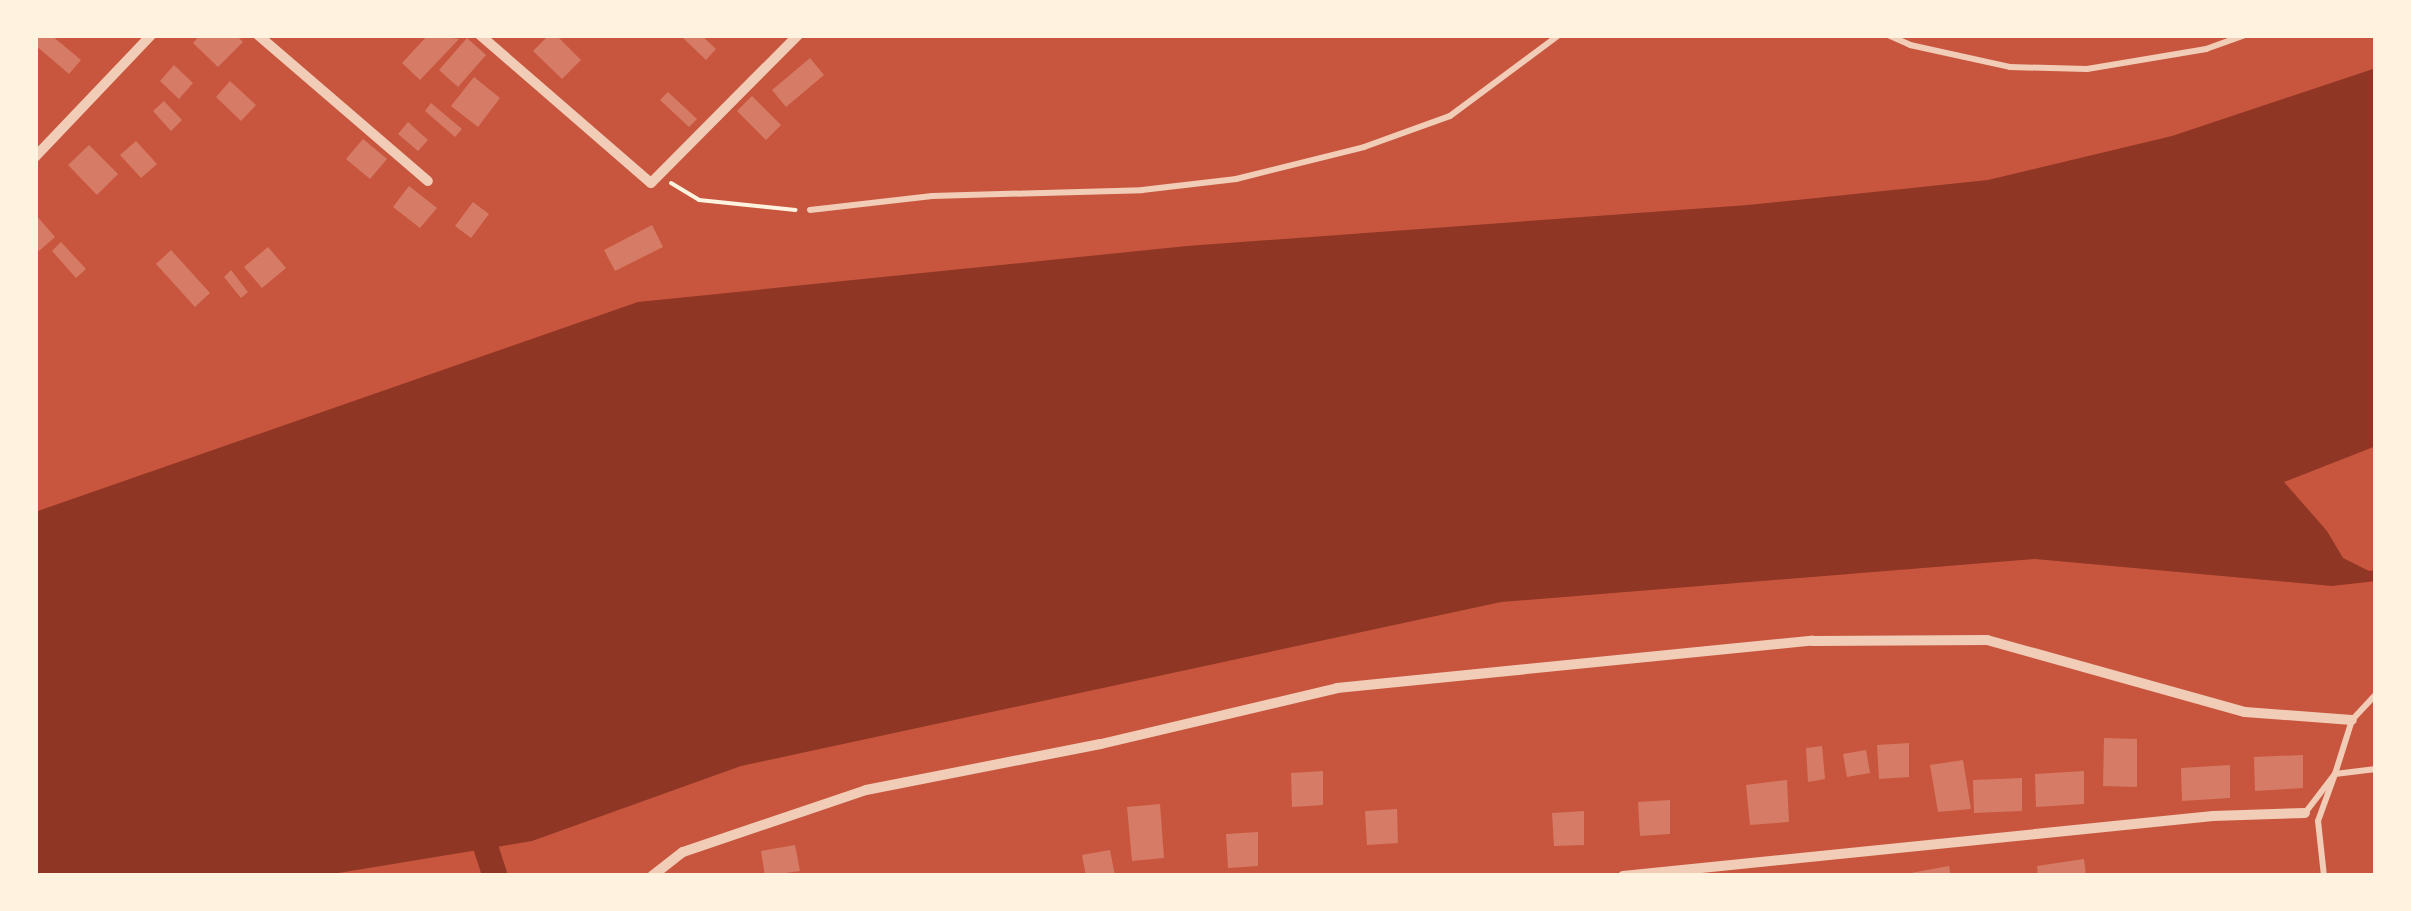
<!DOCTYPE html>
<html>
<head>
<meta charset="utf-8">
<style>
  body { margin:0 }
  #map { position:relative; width:2411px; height:911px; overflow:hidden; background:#c8553d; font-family:"IBM Plex Serif",serif }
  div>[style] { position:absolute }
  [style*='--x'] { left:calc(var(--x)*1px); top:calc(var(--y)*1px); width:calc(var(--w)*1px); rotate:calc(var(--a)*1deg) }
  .water>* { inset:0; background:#8f3625 }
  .canal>* { height:25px; margin:-12.5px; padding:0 12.5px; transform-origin:12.5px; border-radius:12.5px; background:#8f3625 }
  .building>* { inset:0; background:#d67c66 }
  .path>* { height:4px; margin:-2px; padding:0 2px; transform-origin:2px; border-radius:2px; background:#fff3e0 }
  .service>* { height:6px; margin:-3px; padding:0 3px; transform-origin:3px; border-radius:3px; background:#f1ccb7 }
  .minor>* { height:10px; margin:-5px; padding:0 5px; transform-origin:5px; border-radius:5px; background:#f1ccb7 }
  span { translate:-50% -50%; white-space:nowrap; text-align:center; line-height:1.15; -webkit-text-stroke:8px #fff3e0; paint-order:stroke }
  .frame { position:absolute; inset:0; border:38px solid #fff3e0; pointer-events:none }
</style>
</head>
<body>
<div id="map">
  <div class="water">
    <i style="clip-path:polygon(2376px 68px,2376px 446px,2284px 482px,2327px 531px,2343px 558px,2369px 571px,2376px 570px,2376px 581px,2332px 586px,2035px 559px,1501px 602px,741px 766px,532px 841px,320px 876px,35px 876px,35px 512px,638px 302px,1187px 246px,1748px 205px,1988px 180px,2172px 136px)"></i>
  </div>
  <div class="canal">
    <i style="--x:486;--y:849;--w:28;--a:72"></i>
  </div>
  <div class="building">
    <i style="clip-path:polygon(35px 35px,51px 35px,81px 60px,69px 74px,35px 45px)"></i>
    <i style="clip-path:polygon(200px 35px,236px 35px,243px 42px,218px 67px,193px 43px)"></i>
    <i style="clip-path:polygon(428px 35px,459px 39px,420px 80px,402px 63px)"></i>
    <i style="clip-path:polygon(549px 35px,556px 35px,581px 60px,562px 79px,533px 51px)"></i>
    <i style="clip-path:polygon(680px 35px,701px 35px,716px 49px,706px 60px)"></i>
    <i style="clip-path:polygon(467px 38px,486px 55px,458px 87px,439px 70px)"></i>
    <i style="clip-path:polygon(810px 58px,824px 75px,786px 107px,772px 90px)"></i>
    <i style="clip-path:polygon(174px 65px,193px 83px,179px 99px,160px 81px)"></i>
    <i style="clip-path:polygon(474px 77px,500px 98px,478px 127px,451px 106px)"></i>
    <i style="clip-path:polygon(230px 81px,256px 105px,241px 121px,216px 97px)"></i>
    <i style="clip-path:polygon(668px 92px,697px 119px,689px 127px,660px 100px)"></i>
    <i style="clip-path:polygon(752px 96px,781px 125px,766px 140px,737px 111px)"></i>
    <i style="clip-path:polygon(164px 101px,182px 120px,171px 131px,153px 111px)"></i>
    <i style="clip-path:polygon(431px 103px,462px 129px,455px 137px,425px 111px)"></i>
    <i style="clip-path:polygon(408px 122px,428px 140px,418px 151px,398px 134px)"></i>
    <i style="clip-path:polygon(363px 139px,387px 159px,370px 179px,346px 159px)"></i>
    <i style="clip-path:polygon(136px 141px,157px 164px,141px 178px,120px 155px)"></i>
    <i style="clip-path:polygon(89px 145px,118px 174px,97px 195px,68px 165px)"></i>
    <i style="clip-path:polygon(409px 186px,437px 208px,420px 228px,393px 207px)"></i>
    <i style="clip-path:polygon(473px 202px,489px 214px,471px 238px,455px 226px)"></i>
    <i style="clip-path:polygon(35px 214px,55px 237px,39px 251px,35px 247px)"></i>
    <i style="clip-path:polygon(652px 225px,663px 247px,615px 271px,604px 250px)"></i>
    <i style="clip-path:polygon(61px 242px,86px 269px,76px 278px,52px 251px)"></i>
    <i style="clip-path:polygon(268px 247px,286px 268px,262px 288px,244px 267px)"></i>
    <i style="clip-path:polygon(171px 250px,210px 293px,195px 307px,156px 264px)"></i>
    <i style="clip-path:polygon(231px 270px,248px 292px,241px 298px,224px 277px)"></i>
    <i style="clip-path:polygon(2104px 738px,2137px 739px,2137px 787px,2103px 786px)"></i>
    <i style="clip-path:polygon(1909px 743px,1909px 777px,1879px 779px,1877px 745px)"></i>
    <i style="clip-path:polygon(1822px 746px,1825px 779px,1808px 782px,1806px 748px)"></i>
    <i style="clip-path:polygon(1866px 750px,1870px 773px,1847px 777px,1843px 754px)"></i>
    <i style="clip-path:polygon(2303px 755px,2303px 788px,2255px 791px,2254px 757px)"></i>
    <i style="clip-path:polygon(1963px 760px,1971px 809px,1938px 812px,1930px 765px)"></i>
    <i style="clip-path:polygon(2230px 765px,2230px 798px,2182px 801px,2181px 768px)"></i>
    <i style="clip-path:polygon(1323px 771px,1323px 805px,1292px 807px,1291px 773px)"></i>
    <i style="clip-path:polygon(2084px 771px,2084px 804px,2036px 807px,2035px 774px)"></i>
    <i style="clip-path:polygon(2022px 778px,2022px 811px,1974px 813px,1973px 780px)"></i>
    <i style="clip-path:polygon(1787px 780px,1789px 822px,1750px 825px,1746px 785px)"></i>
    <i style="clip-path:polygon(1670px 800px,1670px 834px,1640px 836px,1638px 802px)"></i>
    <i style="clip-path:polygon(1160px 804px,1164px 858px,1132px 861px,1127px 807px)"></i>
    <i style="clip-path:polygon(1397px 809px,1398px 843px,1367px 845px,1365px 811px)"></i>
    <i style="clip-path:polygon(1584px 811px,1584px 845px,1554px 846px,1552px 813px)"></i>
    <i style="clip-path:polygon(1258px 832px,1258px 866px,1228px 868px,1226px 834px)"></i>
    <i style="clip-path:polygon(795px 845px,800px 871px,765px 876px,761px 851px)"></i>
    <i style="clip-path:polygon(1110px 850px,1115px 876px,1086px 876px,1082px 855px)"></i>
    <i style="clip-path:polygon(2084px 859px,2086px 876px,2038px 876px,2037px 866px)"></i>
    <i style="clip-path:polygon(1949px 866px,1951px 876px,1906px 876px,1905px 874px)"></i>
  </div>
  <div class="path">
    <i style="--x:671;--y:183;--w:33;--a:31"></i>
    <i style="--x:699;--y:200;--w:97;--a:5.9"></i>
  </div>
  <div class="service">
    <i style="--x:1888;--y:35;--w:24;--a:24"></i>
    <i style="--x:1910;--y:45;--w:102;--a:12.4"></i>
    <i style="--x:2010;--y:67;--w:77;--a:1.5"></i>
    <i style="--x:2087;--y:69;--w:121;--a:-9.5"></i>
    <i style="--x:2206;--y:49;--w:41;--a:-19.7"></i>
    <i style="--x:810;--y:210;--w:123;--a:-6.5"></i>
    <i style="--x:932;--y:196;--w:210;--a:-1.6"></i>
    <i style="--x:1142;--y:190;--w:95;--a:-6.7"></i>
    <i style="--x:1236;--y:179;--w:132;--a:-14"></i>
    <i style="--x:1364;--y:147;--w:91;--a:-19.8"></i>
    <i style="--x:1450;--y:116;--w:136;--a:-36.6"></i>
    <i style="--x:2305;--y:813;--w:49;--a:-52.4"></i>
    <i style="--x:2335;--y:774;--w:57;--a:-72.5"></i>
    <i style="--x:2352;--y:720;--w:35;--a:-47"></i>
    <i style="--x:2324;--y:876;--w:55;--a:-96.2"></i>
    <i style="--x:2318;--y:821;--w:50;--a:-70.1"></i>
    <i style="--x:2335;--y:774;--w:41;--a:-7"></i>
  </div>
  <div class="minor">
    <i style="--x:258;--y:35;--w:224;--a:40.7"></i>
    <i style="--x:480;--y:35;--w:226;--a:40.9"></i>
    <i style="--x:651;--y:183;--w:209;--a:-45.2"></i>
    <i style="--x:35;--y:157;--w:168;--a:-46.4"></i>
    <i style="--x:652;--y:876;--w:39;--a:-38"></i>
    <i style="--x:683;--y:852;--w:193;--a:-18.7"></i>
    <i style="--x:866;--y:790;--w:239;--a:-11.1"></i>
    <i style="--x:1101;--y:744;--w:243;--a:-13.3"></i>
    <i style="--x:1337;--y:688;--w:477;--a:-5.7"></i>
    <i style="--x:1812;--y:641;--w:175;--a:-0.3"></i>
    <i style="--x:1987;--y:640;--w:268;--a:15.6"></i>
    <i style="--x:2245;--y:712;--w:107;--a:4.3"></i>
    <i style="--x:1623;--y:876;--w:593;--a:-5.81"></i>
    <i style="--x:2213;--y:816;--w:92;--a:-1.9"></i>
  </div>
  <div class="frame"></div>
</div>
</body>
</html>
